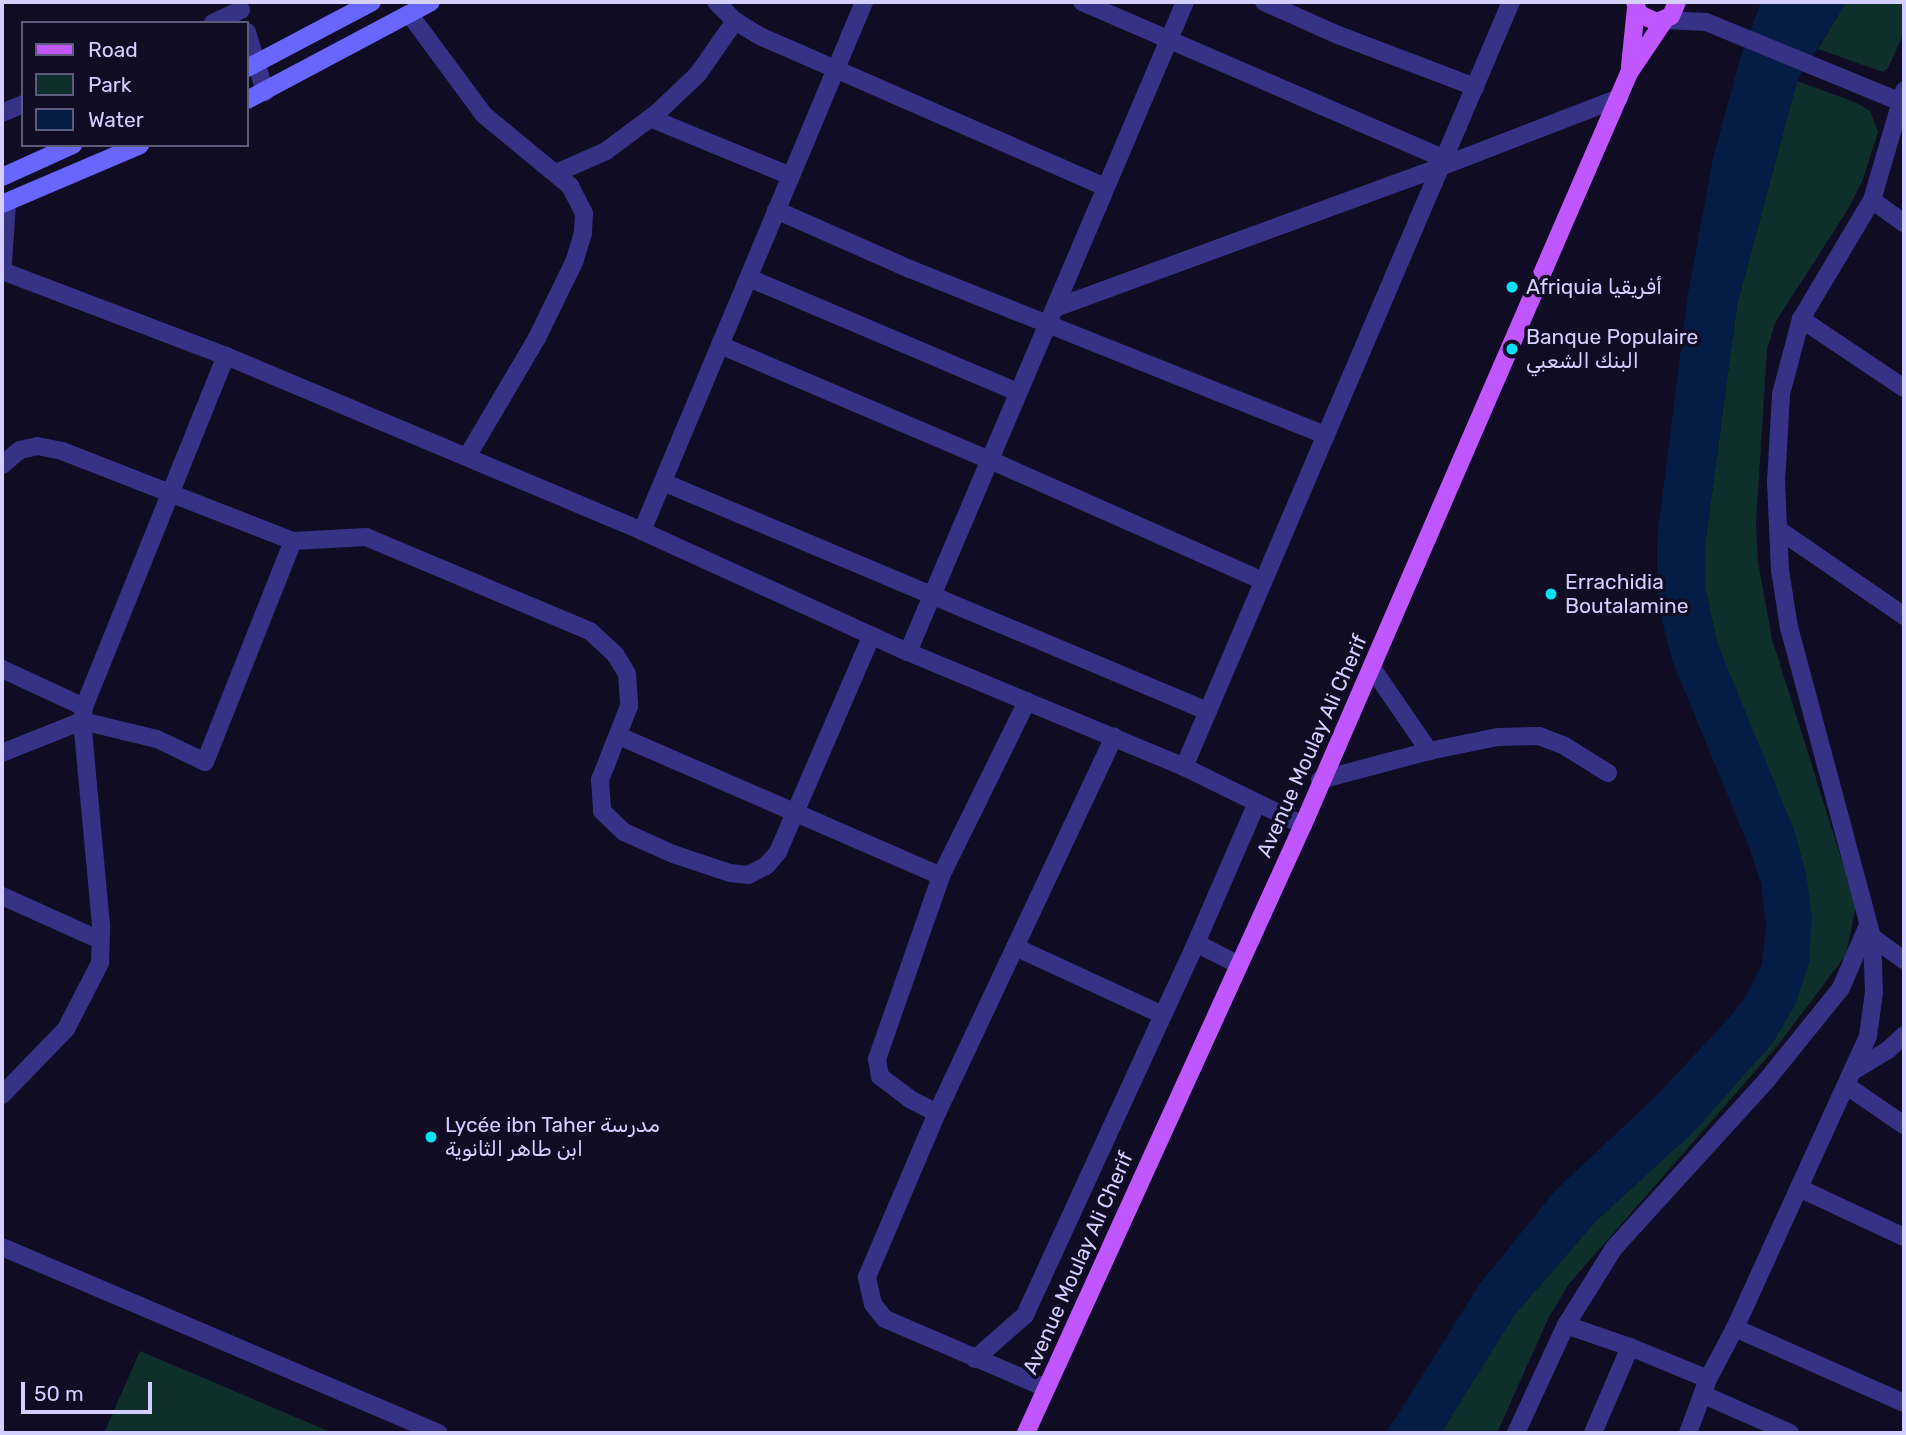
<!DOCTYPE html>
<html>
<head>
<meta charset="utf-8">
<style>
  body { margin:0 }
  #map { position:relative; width:1906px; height:1435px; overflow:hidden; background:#100c24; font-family:Rubik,Cairo,sans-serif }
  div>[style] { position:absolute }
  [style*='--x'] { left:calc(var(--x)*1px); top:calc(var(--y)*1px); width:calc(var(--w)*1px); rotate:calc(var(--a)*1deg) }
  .green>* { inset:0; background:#0f2f2d }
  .water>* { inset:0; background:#051d44 }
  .street>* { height:18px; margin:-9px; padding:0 9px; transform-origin:9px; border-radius:9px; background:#363387 }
  .secondary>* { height:18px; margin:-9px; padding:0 9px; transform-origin:9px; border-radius:9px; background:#6966ff }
  .primary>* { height:18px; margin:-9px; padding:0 9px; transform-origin:9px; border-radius:9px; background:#bf56ff }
  .dots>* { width:19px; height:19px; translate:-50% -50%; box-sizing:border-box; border:4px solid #100c24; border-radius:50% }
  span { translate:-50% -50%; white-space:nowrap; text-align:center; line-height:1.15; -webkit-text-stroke:7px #100c24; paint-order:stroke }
  .poi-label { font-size:21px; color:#d4cfff }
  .left { translate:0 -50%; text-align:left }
  .street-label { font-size:21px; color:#d4cfff }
  .frame { position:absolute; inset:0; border:4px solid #d4cfff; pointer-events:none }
  .legend { position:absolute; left:21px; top:21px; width:228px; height:126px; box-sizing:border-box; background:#100c24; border:2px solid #5e5a7c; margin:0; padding:9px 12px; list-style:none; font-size:21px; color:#d4cfff }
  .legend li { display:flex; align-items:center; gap:14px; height:35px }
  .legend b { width:35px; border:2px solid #5e5a7c }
  .scale { position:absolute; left:21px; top:1382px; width:131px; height:32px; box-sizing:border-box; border:4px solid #d4cfff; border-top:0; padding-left:9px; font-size:21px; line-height:24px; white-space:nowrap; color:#d4cfff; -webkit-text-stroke:5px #100c24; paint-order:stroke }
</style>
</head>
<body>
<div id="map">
  <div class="green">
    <i style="clip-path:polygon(1846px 2px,1904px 2px,1904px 33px,1888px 68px,1883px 72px,1818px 49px)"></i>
    <i style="clip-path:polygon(1797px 81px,1857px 103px,1870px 111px,1878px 132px,1863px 179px,1848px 209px,1775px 323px,1767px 350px,1756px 523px,1758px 562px,1772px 639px,1856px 905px,1846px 955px,1778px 1045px,1568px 1285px,1548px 1319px,1497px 1433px,1441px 1433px,1515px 1314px,1597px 1220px,1693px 1132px,1773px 1042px,1796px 1003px,1706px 592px,1706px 538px,1737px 305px)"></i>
    <i style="clip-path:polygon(140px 1351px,333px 1433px,104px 1433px)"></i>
  </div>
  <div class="water">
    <i style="clip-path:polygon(1761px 2px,1846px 2px,1797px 81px,1737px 305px,1706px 538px,1706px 592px,1716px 640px,1794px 830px,1806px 873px,1812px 917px,1809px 962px,1796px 1003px,1773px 1042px,1693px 1132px,1597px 1220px,1515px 1314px,1441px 1433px,1386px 1433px,1480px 1284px,1556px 1190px,1656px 1096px,1729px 1018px,1745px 997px,1762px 965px,1766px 926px,1761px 883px,1749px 847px,1672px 660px,1657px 599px,1657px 539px,1688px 294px,1713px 159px,1740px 59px)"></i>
  </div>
  <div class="street">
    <i style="--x:716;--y:2;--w:27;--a:45"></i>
    <i style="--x:735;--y:21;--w:31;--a:31"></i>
    <i style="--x:762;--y:37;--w:375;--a:23.6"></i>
    <i style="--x:1082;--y:2;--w:395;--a:23.4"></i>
    <i style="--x:1264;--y:2;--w:81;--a:24"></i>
    <i style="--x:1338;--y:35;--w:147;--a:20.8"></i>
    <i style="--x:410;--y:15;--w:124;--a:53.5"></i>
    <i style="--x:484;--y:115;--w:112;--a:39.5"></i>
    <i style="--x:570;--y:186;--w:30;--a:63"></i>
    <i style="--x:584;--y:213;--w:20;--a:93"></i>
    <i style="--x:583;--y:233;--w:28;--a:107"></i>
    <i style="--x:575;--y:260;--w:87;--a:116"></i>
    <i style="--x:537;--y:338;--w:138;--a:120.5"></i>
    <i style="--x:1666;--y:20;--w:40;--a:2.9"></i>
    <i style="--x:1706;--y:22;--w:211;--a:22.3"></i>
    <i style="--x:213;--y:23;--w:31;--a:-25"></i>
    <i style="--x:247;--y:32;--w:63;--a:73.3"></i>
    <i style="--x:2;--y:113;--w:23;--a:-23"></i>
    <i style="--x:650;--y:118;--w:152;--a:22.4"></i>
    <i style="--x:556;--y:173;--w:55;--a:-23.7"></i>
    <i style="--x:606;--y:151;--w:64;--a:-36.7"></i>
    <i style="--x:657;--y:113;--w:57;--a:-43.6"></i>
    <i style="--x:698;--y:74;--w:65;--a:-55.1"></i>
    <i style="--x:1872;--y:200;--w:39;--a:36"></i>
    <i style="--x:776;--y:210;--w:146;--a:23.8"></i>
    <i style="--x:910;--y:269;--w:448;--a:21.8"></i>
    <i style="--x:3;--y:263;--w:61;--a:-86.2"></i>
    <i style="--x:2;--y:271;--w:240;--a:20.8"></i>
    <i style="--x:226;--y:356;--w:451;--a:22.8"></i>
    <i style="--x:642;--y:531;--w:292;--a:24.5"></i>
    <i style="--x:908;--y:652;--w:299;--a:22.6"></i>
    <i style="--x:1184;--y:767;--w:132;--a:26"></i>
    <i style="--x:749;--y:278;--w:292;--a:23"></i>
    <i style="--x:1055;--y:308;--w:410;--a:-20.1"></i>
    <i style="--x:1440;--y:167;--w:192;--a:-21.1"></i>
    <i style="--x:1801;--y:319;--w:124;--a:33.8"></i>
    <i style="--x:720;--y:345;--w:293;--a:23.1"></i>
    <i style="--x:990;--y:460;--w:299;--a:23.9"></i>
    <i style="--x:2;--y:465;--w:23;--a:-40"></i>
    <i style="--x:20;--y:450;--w:17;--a:-13"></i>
    <i style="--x:37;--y:446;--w:25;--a:11"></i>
    <i style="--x:62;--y:451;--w:248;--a:21.3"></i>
    <i style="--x:293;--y:541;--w:73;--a:-3.1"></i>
    <i style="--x:366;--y:537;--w:243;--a:22.8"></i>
    <i style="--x:590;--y:631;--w:34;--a:43"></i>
    <i style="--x:615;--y:654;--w:23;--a:59"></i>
    <i style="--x:627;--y:674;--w:32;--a:86"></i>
    <i style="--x:629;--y:706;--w:79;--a:111.4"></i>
    <i style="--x:600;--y:780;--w:31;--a:86"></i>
    <i style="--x:602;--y:811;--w:30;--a:44"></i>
    <i style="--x:624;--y:832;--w:54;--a:24.2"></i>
    <i style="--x:673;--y:854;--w:60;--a:18.4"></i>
    <i style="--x:730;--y:873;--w:18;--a:6"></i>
    <i style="--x:748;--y:875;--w:20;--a:-27"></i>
    <i style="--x:766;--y:866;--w:18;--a:-49"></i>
    <i style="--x:778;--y:852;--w:236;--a:-66.6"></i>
    <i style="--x:663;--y:482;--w:590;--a:22.83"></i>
    <i style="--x:1779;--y:530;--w:152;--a:34.5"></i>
    <i style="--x:642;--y:531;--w:574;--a:-67.23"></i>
    <i style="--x:908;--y:652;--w:707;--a:-66.92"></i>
    <i style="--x:1372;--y:668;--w:101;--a:55.5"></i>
    <i style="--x:2;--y:669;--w:90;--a:24.9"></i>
    <i style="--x:619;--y:736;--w:351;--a:23.5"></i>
    <i style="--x:2;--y:753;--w:86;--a:-21.8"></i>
    <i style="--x:82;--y:721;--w:77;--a:13.5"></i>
    <i style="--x:157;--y:739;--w:53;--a:25.6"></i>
    <i style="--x:205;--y:762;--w:238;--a:-68.3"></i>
    <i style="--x:1184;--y:767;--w:832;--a:-66.86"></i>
    <i style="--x:1320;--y:780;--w:113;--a:-14.9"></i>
    <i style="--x:1429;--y:751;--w:70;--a:-11.5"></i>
    <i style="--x:1498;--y:737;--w:41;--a:-1.4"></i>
    <i style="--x:1539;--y:736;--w:26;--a:21"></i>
    <i style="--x:1563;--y:745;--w:53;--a:31.9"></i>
    <i style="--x:2;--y:896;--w:107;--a:24.2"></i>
    <i style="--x:1872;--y:937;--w:39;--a:36"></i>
    <i style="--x:1015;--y:947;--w:163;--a:24.7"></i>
    <i style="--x:1239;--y:965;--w:48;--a:-152.9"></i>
    <i style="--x:1196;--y:943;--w:153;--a:-66.5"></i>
    <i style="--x:1853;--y:1071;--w:41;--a:-31"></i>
    <i style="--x:1888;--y:1050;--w:22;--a:-43"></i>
    <i style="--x:1847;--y:1086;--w:69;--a:34.4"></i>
    <i style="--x:2;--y:1095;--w:92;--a:-45.9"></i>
    <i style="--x:66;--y:1029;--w:74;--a:-62.7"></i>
    <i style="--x:100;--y:963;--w:38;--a:-88"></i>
    <i style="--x:101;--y:925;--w:205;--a:-95.3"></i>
    <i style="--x:82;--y:721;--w:14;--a:-82"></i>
    <i style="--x:84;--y:707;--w:379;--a:-68"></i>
    <i style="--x:937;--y:1113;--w:30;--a:-153"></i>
    <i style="--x:910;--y:1099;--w:38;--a:-143"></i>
    <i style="--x:880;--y:1076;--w:17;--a:-100"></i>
    <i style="--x:877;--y:1059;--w:194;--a:-70.7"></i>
    <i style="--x:941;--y:876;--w:195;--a:-63.8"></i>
    <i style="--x:1799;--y:1188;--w:116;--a:25"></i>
    <i style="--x:2;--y:1247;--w:475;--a:23.1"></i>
    <i style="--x:1566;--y:1325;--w:68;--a:19"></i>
    <i style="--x:1630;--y:1347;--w:84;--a:22.3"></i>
    <i style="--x:1735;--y:1328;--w:185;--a:23.9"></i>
    <i style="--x:975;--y:1359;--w:67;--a:-41.3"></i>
    <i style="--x:1025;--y:1315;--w:409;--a:-65.3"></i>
    <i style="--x:1046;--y:1388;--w:175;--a:-156.8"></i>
    <i style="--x:885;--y:1319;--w:19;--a:-129"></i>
    <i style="--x:873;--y:1304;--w:28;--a:-103"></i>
    <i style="--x:867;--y:1277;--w:178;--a:-66.9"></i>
    <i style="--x:937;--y:1113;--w:416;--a:-64.8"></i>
    <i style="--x:1704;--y:1395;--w:94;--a:23.8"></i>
    <i style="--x:1516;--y:1433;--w:119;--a:-65.2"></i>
    <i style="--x:1566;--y:1325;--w:91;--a:-58.1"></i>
    <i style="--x:1614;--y:1248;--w:226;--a:-47.7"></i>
    <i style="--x:1766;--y:1081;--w:119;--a:-51.1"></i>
    <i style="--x:1841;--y:988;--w:69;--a:-66.8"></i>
    <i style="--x:1593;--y:1433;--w:94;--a:-66.7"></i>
    <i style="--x:1688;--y:1433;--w:58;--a:-69.7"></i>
    <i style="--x:1708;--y:1379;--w:58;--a:-62.1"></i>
    <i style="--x:1735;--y:1328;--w:321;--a:-65.5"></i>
    <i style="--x:1868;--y:1036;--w:44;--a:-82.2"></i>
    <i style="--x:1874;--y:992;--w:55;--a:-92.1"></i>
    <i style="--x:1872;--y:937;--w:320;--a:-105"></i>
    <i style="--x:1789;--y:628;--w:59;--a:-98.8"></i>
    <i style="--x:1780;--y:570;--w:88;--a:-92.6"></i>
    <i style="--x:1776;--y:482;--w:88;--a:-86.7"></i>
    <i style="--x:1781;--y:394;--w:78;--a:-75.1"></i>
    <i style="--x:1801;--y:319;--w:139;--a:-59.2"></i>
    <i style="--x:1872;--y:200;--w:114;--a:-73.6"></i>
  </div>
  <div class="secondary">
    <i style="--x:247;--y:68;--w:141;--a:-27.8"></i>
    <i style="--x:247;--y:100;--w:208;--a:-28"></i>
    <i style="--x:2;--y:177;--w:78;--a:-24.3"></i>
    <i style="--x:2;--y:204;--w:150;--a:-23.1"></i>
  </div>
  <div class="primary">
    <i style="--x:1635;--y:2;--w:13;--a:72"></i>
    <i style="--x:1639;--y:14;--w:20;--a:24"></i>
    <i style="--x:1657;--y:22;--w:15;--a:-23"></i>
    <i style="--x:1671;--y:16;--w:15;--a:-67"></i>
    <i style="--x:1630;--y:66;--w:58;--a:-84.1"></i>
    <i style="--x:1026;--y:1433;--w:668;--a:-65.51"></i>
    <i style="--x:1303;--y:825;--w:820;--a:-66.56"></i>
    <i style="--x:1629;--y:73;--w:63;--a:-56.1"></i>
  </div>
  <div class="dots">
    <i style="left:1512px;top:287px;background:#00e3fa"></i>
    <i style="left:1512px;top:349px;background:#00e3fa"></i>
    <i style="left:1551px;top:594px;background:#00e3fa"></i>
    <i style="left:431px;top:1137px;background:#00e3fa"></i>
  </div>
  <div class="poi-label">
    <span class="left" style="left:1526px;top:287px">Afriquia أفريقيا</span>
    <span class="left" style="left:1526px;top:349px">Banque Populaire<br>البنك الشعبي</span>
    <span class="left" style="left:1565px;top:594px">Errachidia<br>Boutalamine</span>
    <span class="left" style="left:445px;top:1137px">Lycée ibn Taher مدرسة<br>ابن طاهر الثانوية</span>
  </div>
  <div class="street-label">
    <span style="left:1312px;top:746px;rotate:-66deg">Avenue Moulay Ali Cherif</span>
    <span style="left:1078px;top:1263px;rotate:-66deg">Avenue Moulay Ali Cherif</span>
  </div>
  <div class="frame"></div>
  <ul class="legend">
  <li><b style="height:9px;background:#bf56ff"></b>Road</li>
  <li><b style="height:19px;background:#0f2f2d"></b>Park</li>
  <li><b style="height:19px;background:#051d44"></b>Water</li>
  </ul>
  <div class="scale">50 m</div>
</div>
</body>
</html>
